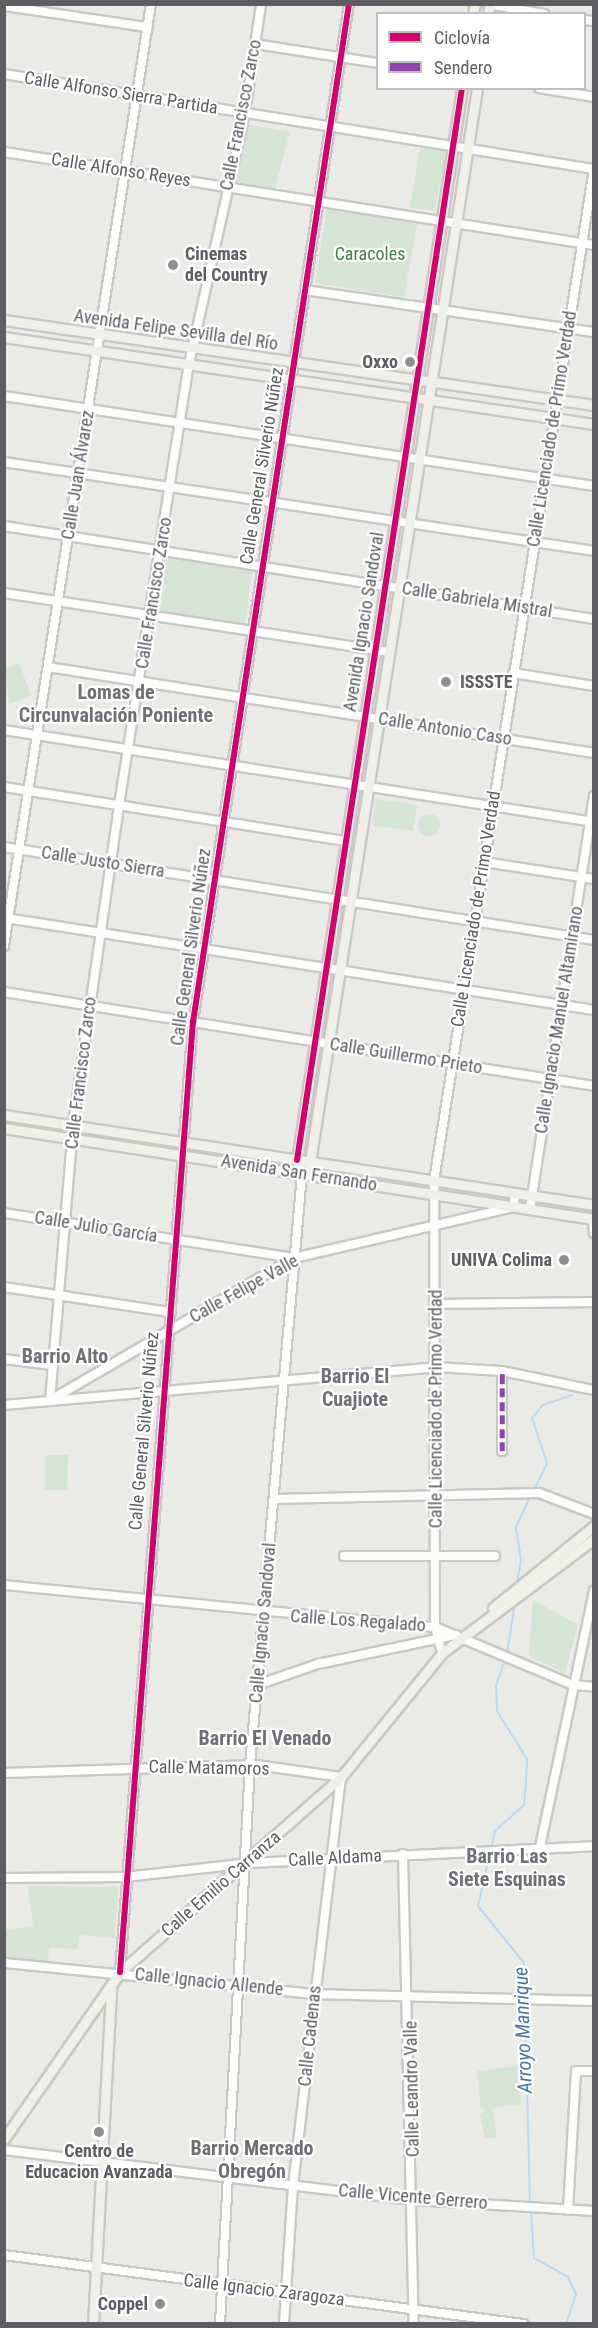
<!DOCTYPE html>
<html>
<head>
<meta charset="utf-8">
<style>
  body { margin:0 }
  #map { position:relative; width:598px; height:2328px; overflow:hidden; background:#eaeae6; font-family:"Roboto Condensed",sans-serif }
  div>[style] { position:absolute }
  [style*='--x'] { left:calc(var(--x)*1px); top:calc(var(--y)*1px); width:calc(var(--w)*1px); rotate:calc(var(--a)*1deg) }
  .green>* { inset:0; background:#d5e5d3 }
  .round { border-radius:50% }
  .stream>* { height:2px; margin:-1px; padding:0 1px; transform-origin:1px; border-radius:1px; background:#bed9f0 }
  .roads { filter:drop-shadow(2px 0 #c8c8c7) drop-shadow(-2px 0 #c8c8c7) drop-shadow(0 2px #c8c8c7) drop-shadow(0 -2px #c8c8c7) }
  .minor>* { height:8px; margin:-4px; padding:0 4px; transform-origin:4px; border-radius:4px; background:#fcfcfb }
  .major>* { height:9px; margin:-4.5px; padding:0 4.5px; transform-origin:4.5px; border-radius:4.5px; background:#f1f0e8 }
  .quiet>* { height:4.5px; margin-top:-2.25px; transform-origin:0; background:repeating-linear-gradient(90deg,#8e44ad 0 9px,transparent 0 13.5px) }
  .cycleway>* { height:6px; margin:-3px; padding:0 3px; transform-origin:3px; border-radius:3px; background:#d6006c }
  .dots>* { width:16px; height:16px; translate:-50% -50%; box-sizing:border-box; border:3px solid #fff; border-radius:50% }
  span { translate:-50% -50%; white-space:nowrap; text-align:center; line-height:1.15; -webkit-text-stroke:4.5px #fff; paint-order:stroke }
  .street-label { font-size:18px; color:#5c5e62 }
  .park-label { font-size:18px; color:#3e7f43 }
  .poi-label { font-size:18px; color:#5c5e62; font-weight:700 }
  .left { translate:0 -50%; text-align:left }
  .right { translate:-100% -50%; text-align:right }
  .neighbourhood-label { font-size:20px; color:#6d7074; font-weight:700 }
  .water-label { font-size:20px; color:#4b74a5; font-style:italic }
  .frame { position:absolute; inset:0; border:6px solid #5c5e62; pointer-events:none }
  .legend { position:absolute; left:376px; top:12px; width:210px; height:78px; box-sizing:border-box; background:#fff; border:2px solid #bebfc0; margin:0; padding:8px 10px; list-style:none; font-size:18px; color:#5c5e62 }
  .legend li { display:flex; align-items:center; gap:12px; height:30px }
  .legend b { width:30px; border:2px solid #bebfc0 }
</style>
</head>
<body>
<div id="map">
  <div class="green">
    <i style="clip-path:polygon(246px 124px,290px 132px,274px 192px,237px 182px)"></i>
    <i style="clip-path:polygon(420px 148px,446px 152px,435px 211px,410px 207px)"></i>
    <i style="clip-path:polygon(327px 209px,417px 224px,404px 297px,315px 283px)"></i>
    <i style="clip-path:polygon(164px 554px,253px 568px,245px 624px,155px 610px)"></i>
    <i style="clip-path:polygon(19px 663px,31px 695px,9px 704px,5px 669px)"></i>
    <i style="clip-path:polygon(376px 799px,417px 805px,413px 831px,372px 825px)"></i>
    <i class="round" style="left:418px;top:814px;width:22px;height:22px"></i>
    <i style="clip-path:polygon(46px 1455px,68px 1455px,67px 1490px,45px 1490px)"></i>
    <i style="clip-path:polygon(533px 1600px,578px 1625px,565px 1673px,529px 1656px)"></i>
    <i style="clip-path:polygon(28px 1886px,118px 1887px,115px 1938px,79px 1935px,78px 1949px,49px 1948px,48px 1963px,5px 1959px,5px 1930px,33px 1926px)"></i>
    <i style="clip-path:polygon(519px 2066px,521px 2104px,492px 2108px,497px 2138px,485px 2138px,480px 2115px,486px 2109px,481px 2109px,477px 2071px)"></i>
  </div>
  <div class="stream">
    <i style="--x:534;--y:1490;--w:30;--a:-64"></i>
    <i style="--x:547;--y:1463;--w:47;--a:-108.4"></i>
    <i style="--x:532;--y:1418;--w:17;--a:-50"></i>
    <i style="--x:543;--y:1405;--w:31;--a:-19"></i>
    <i style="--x:517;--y:1583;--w:23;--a:-80"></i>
    <i style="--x:521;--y:1560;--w:33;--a:-99"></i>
    <i style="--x:516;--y:1527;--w:35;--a:-65"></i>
    <i style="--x:507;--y:1654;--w:54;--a:-81.4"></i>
    <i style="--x:491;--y:1848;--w:17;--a:-77"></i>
    <i style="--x:495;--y:1831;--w:39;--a:-42"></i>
    <i style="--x:524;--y:1805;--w:24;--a:-85"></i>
    <i style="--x:526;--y:1781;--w:22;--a:-87"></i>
    <i style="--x:527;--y:1759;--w:57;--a:-122"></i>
    <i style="--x:497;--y:1711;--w:25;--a:-92"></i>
    <i style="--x:496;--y:1686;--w:28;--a:-71"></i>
    <i style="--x:490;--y:1853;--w:54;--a:102.8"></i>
    <i style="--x:478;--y:1906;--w:73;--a:51.1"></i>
    <i style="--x:524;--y:1963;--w:241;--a:88.6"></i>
    <i style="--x:531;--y:2210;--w:48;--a:86.4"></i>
    <i style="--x:534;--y:2258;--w:39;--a:29"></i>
    <i style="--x:568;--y:2277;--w:19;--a:65"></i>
    <i style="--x:576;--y:2294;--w:32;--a:108"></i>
  </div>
  <div class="roads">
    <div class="minor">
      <i style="--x:488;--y:4;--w:57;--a:10.1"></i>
      <i style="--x:4;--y:6;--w:145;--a:8.4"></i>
      <i style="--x:584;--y:20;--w:10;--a:6"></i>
      <i style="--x:255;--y:44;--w:124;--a:8.8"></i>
      <i style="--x:4;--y:74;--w:598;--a:9.15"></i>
      <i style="--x:539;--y:88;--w:56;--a:9.3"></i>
      <i style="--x:4;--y:152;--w:597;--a:8.96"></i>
      <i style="--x:305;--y:290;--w:292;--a:8.3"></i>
      <i style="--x:4;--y:396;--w:597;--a:8.67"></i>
      <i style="--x:4;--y:462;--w:597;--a:8.58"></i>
      <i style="--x:4;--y:526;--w:597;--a:8.96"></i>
      <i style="--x:4;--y:593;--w:389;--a:8.7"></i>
      <i style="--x:48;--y:667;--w:553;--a:8.95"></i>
      <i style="--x:513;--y:673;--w:82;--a:9.1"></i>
      <i style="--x:4;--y:730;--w:597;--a:8.86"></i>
      <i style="--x:4;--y:787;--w:346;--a:9"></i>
      <i style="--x:4;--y:847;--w:597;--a:8.96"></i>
      <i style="--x:484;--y:862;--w:111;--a:8.8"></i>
      <i style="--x:6;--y:918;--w:595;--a:8.89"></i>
      <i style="--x:4;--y:946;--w:953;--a:-81.13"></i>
      <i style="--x:4;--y:992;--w:597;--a:9.05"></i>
      <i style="--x:530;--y:1209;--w:418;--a:-81.2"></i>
      <i style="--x:4;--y:1213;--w:293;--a:8.8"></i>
      <i style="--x:593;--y:1219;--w:14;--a:86"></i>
      <i style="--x:4;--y:1287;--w:167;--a:8.6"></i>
      <i style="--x:437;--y:1304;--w:157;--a:-0.7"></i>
      <i style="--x:4;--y:1359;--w:48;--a:7.1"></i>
      <i style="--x:54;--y:1398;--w:278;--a:-30.3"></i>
      <i style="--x:294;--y:1258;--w:226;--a:-13.1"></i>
      <i style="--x:514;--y:1207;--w:13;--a:-86"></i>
      <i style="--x:50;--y:1401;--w:277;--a:-85.2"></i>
      <i style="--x:73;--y:1125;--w:323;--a:-81.8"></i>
      <i style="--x:119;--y:805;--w:447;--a:-81"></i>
      <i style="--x:189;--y:364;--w:257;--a:-77.4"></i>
      <i style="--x:245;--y:113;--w:110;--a:-81.6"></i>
      <i style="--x:4;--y:1405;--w:434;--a:-5"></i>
      <i style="--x:436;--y:1367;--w:66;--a:3.5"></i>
      <i style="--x:502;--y:1371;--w:94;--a:11.7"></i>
      <i style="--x:502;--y:1451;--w:80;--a:-90"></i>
      <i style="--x:274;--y:1499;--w:265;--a:-1.3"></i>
      <i style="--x:539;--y:1493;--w:59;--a:20.9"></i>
      <i style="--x:344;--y:1556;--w:151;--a:0"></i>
      <i style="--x:4;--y:1585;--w:433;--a:5.6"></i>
      <i style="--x:435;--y:1627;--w:150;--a:22.8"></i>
      <i style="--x:573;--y:1685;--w:21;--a:5"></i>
      <i style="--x:442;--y:1653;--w:27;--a:-105"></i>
      <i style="--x:435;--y:1627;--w:446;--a:-90.1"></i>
      <i style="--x:434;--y:1181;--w:1025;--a:-81.02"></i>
      <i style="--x:257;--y:1685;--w:65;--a:-19"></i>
      <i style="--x:318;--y:1664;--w:141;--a:-11.9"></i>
      <i style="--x:4;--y:1773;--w:253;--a:-1.8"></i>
      <i style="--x:257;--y:1765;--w:85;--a:8.1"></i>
      <i style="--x:341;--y:1777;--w:411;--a:96.7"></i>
      <i style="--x:293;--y:2185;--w:139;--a:93.7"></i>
      <i style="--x:540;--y:1847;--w:262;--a:-78.1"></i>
      <i style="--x:403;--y:1854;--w:470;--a:88.7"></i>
      <i style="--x:4;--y:1878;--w:121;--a:-0.5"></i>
      <i style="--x:125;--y:1877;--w:126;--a:-6.4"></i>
      <i style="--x:250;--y:1863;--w:344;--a:-2.8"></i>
      <i style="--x:4;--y:1963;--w:313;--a:5.7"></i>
      <i style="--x:315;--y:1994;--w:279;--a:1.4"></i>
      <i style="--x:120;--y:1972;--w:953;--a:-85.61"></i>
      <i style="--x:193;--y:1022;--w:1030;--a:-81.29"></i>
      <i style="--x:4;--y:2150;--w:413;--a:7"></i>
      <i style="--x:414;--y:2200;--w:180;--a:3.5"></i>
      <i style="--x:568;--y:2210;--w:139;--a:-86.7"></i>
      <i style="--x:576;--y:2071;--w:18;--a:0"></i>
      <i style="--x:4;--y:2255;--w:524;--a:7.57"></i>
      <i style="--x:220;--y:2324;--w:560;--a:-86.93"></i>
      <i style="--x:250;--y:1765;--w:593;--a:-84.97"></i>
    </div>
    <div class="major">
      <i style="--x:473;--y:14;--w:10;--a:-79"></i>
      <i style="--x:488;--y:14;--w:10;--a:-79"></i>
      <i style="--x:4;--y:320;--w:596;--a:8.2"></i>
      <i style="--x:4;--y:337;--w:596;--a:8.39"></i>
      <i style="--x:4;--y:1115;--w:597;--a:8.67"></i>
      <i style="--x:4;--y:1128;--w:597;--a:8.77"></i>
      <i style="--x:302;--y:1174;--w:15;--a:-110"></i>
      <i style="--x:297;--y:1160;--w:1085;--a:-81.25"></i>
      <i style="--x:308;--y:1175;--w:1100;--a:-81.16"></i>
      <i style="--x:493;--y:1608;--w:130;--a:-39.1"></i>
      <i style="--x:4;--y:2139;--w:203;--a:-55.2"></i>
      <i style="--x:120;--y:1972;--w:295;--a:-41.4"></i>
      <i style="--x:341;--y:1777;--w:160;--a:-50.8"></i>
      <i style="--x:442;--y:1653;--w:190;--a:-36.9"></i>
      <i style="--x:93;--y:2324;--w:336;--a:-86.9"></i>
    </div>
  </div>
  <div class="quiet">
    <i style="--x:502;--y:1451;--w:80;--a:-90"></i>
  </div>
  <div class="cycleway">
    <i style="--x:297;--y:1160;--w:1085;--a:-81.25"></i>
    <i style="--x:120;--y:1972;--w:953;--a:-85.61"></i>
    <i style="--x:193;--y:1022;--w:1030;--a:-81.29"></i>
  </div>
  <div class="dots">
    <i style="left:173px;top:265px;background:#8e8f90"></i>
    <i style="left:410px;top:362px;background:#8e8f90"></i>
    <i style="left:446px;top:682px;background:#8e8f90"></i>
    <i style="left:564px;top:1260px;background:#8e8f90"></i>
    <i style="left:99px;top:2132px;background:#8e8f90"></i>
    <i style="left:160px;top:2304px;background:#8e8f90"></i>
  </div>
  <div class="street-label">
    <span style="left:121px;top:93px;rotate:9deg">Calle Alfonso Sierra Partida</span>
    <span style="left:241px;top:115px;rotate:-79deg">Calle Francisco Zarco</span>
    <span style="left:121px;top:170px;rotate:9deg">Calle Alfonso Reyes</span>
    <span style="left:176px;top:330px;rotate:8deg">Avenida Felipe Sevilla del Río</span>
    <span style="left:552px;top:429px;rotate:-81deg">Calle Licenciado de Primo Verdad</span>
    <span style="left:262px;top:466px;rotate:-81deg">Calle General Silverio Núñez</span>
    <span style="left:78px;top:475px;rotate:-81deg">Calle Juan Álvarez</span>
    <span style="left:154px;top:593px;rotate:-81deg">Calle Francisco Zarco</span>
    <span style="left:477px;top:600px;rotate:9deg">Calle Gabriela Mistral</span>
    <span style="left:364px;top:622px;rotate:-81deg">Avenida Ignacio Sandoval</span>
    <span style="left:445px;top:729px;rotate:9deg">Calle Antonio Caso</span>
    <span style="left:103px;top:862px;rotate:9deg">Calle Justo Sierra</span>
    <span style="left:476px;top:909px;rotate:-81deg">Calle Licenciado de Primo Verdad</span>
    <span style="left:191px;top:947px;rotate:-82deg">Calle General Silverio Núñez</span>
    <span style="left:559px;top:1020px;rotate:-81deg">Calle Ignacio Manuel Altamirano</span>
    <span style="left:406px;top:1056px;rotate:9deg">Calle Guillermo Prieto</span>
    <span style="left:81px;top:1073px;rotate:-83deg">Calle Francisco Zarco</span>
    <span style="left:299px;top:1173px;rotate:9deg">Avenida San Fernando</span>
    <span style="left:96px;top:1227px;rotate:9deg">Calle Julio García</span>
    <span style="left:244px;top:1289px;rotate:-29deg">Calle Felipe Valle</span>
    <span style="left:436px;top:1409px;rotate:-90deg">Calle Licenciado de Primo Verdad</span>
    <span style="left:144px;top:1431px;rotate:-85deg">Calle General Silverio Núñez</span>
    <span style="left:358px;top:1621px;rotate:4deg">Calle Los Regalado</span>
    <span style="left:263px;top:1623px;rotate:-85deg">Calle Ignacio Sandoval</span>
    <span style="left:209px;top:1768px;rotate:1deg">Calle Matamoros</span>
    <span style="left:335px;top:1858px;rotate:-3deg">Calle Aldama</span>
    <span style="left:221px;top:1884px;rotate:-41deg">Calle Emilio Carranza</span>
    <span style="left:209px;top:1982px;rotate:6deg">Calle Ignacio Allende</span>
    <span style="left:310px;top:2036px;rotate:-84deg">Calle Cadenas</span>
    <span style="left:412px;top:2089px;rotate:-91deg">Calle Leandro Valle</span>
    <span style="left:413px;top:2197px;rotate:5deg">Calle Vicente Gerrero</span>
    <span style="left:264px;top:2290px;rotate:7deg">Calle Ignacio Zaragoza</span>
  </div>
  <div class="park-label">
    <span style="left:370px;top:254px">Caracoles</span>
  </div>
  <div class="poi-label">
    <span class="left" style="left:185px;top:265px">Cinemas<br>del Country</span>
    <span class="right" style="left:398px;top:362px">Oxxo</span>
    <span class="left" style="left:460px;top:682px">ISSSTE</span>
    <span class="right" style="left:552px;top:1260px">UNIVA Colima</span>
    <span style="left:99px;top:2162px">Centro de<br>Educacion Avanzada</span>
    <span class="right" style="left:148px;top:2304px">Coppel</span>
  </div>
  <div class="neighbourhood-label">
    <span style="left:116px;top:704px">Lomas de<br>Circunvalación Poniente</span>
    <span style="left:65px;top:1356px">Barrio Alto</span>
    <span style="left:355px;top:1388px">Barrio El<br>Cuajiote</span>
    <span style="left:265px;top:1738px">Barrio El Venado</span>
    <span style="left:507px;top:1868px">Barrio Las<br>Siete Esquinas</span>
    <span style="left:252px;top:2160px">Barrio Mercado<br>Obregón</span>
  </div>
  <div class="water-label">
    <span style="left:523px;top:2030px;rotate:-92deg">Arroyo Manrique</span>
  </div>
  <div class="frame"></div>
  <ul class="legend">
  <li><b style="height:8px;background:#d6006c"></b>Ciclovía</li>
  <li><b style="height:8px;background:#8e44ad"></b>Sendero</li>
  </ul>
</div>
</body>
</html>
